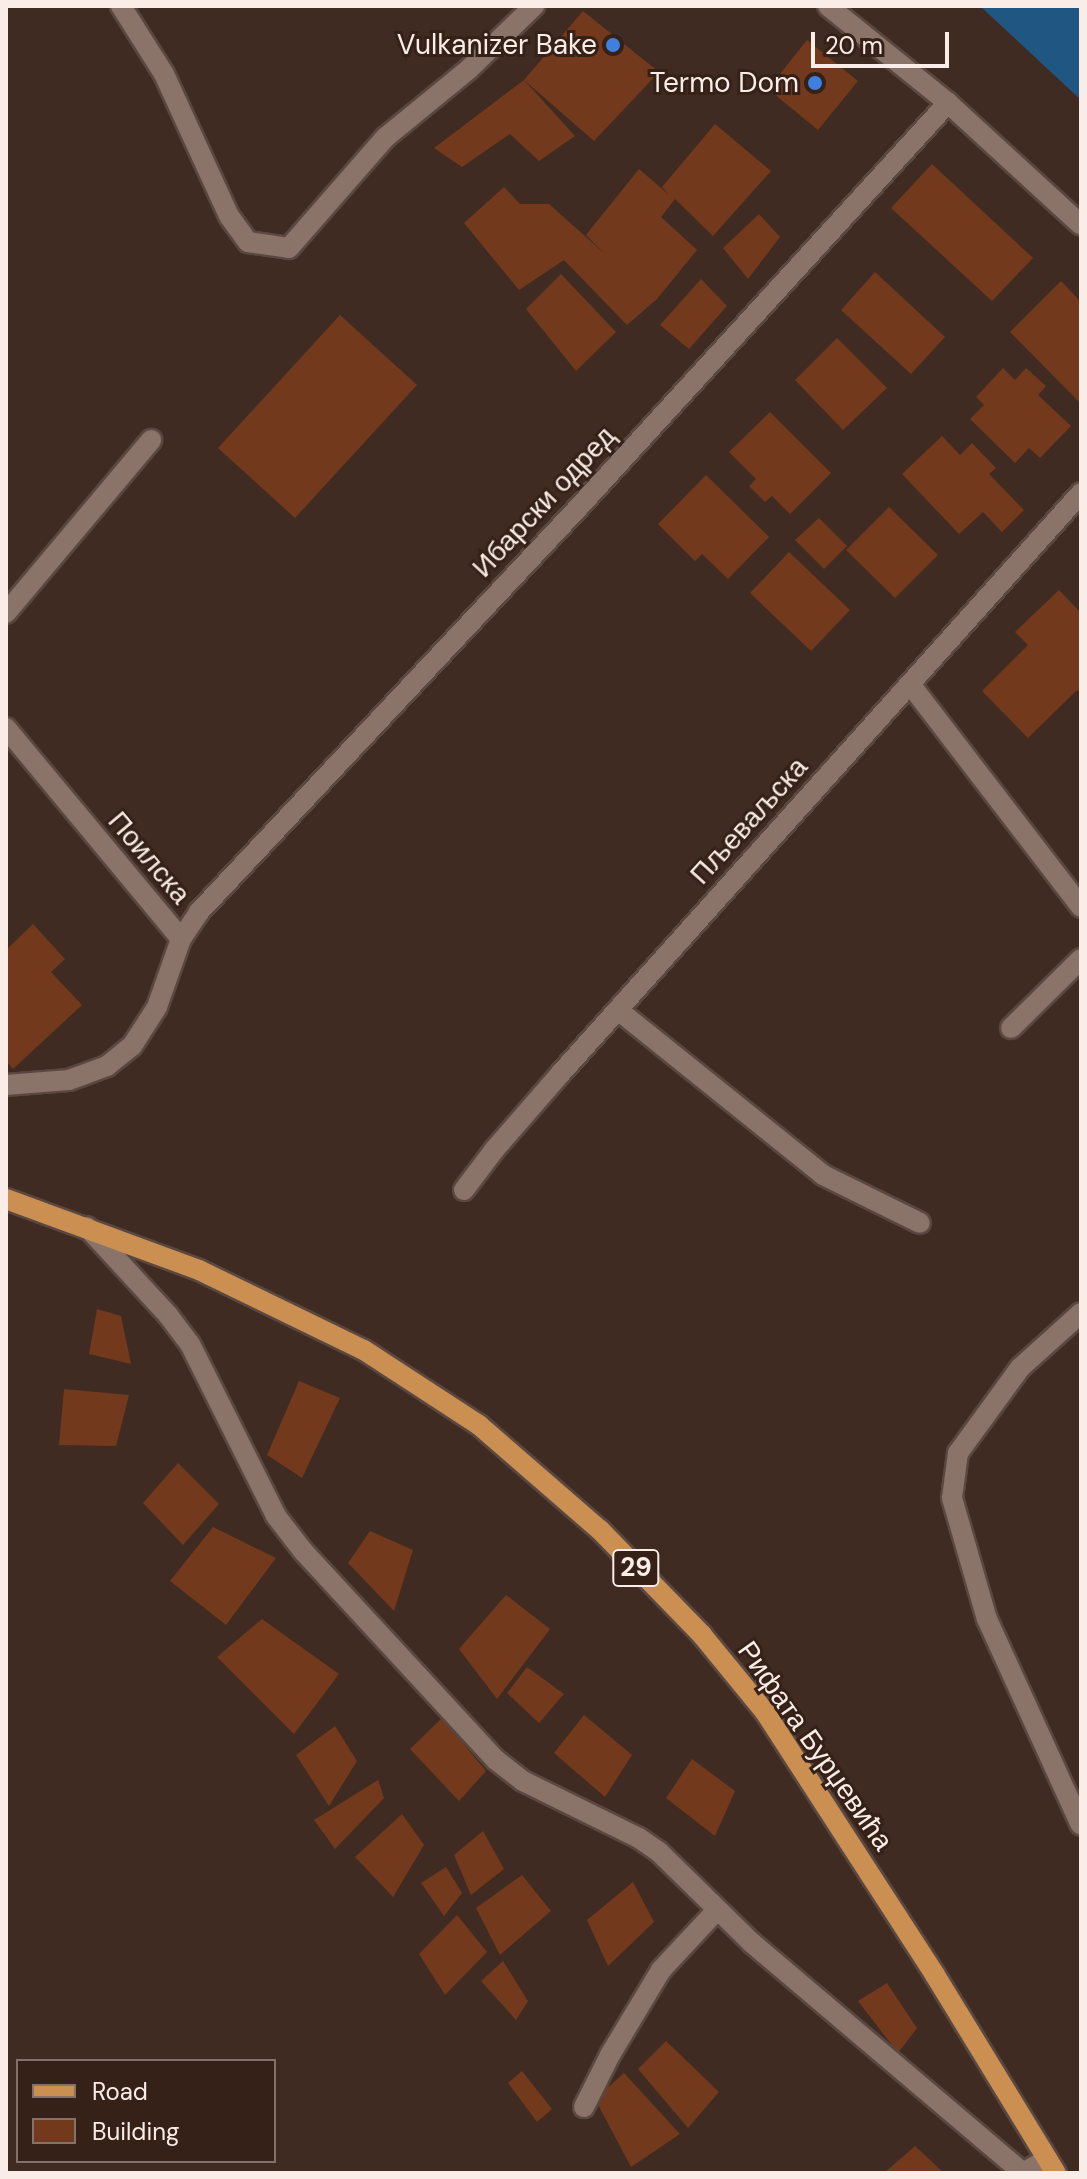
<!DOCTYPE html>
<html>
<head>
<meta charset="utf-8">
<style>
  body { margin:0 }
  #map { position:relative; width:1087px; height:2179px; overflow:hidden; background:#402b22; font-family:"DM Sans",sans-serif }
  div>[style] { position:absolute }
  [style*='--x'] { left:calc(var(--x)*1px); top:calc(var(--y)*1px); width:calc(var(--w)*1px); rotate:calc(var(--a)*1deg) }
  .water>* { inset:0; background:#1f5782 }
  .building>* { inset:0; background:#72391c }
  .roads { filter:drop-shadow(2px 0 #594740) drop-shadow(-2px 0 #594740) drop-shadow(0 2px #594740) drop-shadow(0 -2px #594740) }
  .service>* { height:20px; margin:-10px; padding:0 10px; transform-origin:10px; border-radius:10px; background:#8a7368 }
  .minor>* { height:20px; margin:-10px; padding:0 10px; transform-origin:10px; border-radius:10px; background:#8a7368 }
  .tertiary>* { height:20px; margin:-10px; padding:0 10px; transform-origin:10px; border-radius:10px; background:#8a7368 }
  .primary>* { height:20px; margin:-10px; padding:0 10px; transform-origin:10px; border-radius:10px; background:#ca8f51 }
  .dots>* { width:22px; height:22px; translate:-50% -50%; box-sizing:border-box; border:4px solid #352118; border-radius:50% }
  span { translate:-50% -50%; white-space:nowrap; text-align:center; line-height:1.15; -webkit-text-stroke:6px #352118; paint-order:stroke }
  .shield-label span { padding:2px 6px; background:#352118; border:2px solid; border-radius:6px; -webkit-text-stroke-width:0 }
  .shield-label { font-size:26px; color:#faece6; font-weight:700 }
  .poi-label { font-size:28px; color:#faece6 }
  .right { translate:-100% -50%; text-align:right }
  .street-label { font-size:28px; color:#faece6 }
  .frame { position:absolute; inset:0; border:8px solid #faece6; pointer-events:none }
  .legend { position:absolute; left:16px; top:2059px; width:260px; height:104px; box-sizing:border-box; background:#352118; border:2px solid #84726a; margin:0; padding:10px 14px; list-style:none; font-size:24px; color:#faece6 }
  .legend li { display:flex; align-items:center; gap:16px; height:40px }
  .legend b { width:40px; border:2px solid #84726a }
  .scale { position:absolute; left:811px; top:32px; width:138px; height:36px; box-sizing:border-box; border:4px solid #faece6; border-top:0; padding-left:10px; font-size:24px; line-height:28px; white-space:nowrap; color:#faece6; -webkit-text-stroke:6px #352118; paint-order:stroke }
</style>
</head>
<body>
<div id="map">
  <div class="water">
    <i style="clip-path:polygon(980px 6px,1078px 6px,1081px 9px,1081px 100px)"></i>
  </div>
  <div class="building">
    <i style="clip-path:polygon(583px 11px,659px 72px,594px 141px,524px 80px,575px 136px,539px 161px,510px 134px,462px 167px,434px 148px,524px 80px)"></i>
    <i style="clip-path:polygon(807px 40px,858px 81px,818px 130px,768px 89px)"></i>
    <i style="clip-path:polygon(715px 124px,771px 171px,713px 236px,675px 199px,661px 217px,697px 250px,657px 299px,627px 325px,564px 260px,519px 290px,464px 223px,504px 187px,520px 204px,549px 204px,605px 254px,586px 235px,639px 169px,668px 194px,662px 187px)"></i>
    <i style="clip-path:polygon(932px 164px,1033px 258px,992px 301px,891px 208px)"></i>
    <i style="clip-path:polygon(759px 214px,780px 237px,748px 279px,723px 248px)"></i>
    <i style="clip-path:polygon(875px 272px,945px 337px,911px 374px,841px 310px)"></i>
    <i style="clip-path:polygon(561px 274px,616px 332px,576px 371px,526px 309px)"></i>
    <i style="clip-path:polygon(701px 279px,727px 306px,689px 349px,660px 325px)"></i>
    <i style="clip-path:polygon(1061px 281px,1081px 302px,1081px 404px,1010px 332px)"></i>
    <i style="clip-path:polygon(340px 315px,417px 385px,295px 518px,218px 448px)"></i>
    <i style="clip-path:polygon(837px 338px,887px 388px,843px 430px,795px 380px)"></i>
    <i style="clip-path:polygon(1003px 368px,1015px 380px,1026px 368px,1046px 386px,1038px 395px,1071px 426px,1040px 458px,1029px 448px,1015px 463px,970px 419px,984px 405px,976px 397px)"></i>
    <i style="clip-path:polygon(770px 412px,831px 473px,790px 514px,772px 496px,765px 502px,749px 486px,756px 479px,729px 452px)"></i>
    <i style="clip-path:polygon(942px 436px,960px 455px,972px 443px,996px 468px,989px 474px,1024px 510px,1002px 532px,983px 512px,959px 534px,902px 474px)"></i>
    <i style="clip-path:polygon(706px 475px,769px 537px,728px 579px,702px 554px,695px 561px,658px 524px)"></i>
    <i style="clip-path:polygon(889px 507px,938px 555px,895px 598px,846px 550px)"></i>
    <i style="clip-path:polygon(819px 518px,847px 546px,824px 569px,795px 540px)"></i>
    <i style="clip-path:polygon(789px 552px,850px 610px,811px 651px,750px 593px)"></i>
    <i style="clip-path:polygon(1059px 590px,1081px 613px,1081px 694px,1077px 690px,1028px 738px,982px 691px,1028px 645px,1015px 632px)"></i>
    <i style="clip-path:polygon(33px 924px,65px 959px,51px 972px,82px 1005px,13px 1069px,6px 1061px,6px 950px)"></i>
    <i style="clip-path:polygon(97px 1309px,121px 1316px,131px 1364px,89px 1354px)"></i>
    <i style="clip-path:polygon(299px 1381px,340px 1398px,302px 1478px,267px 1455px)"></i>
    <i style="clip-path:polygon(64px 1389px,129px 1395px,116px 1446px,59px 1445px)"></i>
    <i style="clip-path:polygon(178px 1463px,219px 1504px,183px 1545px,143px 1503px)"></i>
    <i style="clip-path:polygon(213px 1527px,276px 1558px,226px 1625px,170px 1581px)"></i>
    <i style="clip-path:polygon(370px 1531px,413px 1550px,394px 1611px,348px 1563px)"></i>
    <i style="clip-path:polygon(506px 1595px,550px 1629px,497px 1699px,459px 1649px)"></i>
    <i style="clip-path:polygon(262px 1619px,339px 1674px,294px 1734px,217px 1657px)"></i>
    <i style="clip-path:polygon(527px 1667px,564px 1694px,539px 1723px,507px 1693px)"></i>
    <i style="clip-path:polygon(584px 1715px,632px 1755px,605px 1797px,554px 1753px)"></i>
    <i style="clip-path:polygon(442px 1718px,486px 1771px,459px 1801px,410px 1749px)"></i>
    <i style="clip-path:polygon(335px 1726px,357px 1761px,329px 1806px,296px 1755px)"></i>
    <i style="clip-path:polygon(692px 1759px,735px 1791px,715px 1836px,666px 1798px)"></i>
    <i style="clip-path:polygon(378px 1780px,384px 1798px,335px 1849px,314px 1820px)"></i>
    <i style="clip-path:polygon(402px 1814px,424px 1845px,393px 1897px,355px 1857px)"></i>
    <i style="clip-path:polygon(483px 1831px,504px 1869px,471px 1895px,454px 1855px)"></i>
    <i style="clip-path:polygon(446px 1867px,462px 1893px,444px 1916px,421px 1883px)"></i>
    <i style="clip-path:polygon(522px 1875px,551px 1911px,500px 1955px,476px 1908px)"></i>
    <i style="clip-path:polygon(633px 1882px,654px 1922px,608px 1966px,587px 1920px)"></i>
    <i style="clip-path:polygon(457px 1915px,487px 1952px,445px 1995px,419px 1954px)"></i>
    <i style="clip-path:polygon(503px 1961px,528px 2001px,516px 2020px,481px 1981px)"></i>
    <i style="clip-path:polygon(887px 1983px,917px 2028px,898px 2053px,858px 2001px)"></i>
    <i style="clip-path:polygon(666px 2041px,719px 2092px,688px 2128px,638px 2069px)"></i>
    <i style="clip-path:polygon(522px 2071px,552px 2109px,537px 2122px,508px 2083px)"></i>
    <i style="clip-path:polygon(624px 2073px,680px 2134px,631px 2167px,595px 2099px)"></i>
    <i style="clip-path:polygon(915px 2146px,944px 2173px,884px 2173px)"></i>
  </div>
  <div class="roads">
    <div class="service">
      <i style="--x:121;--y:6;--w:80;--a:57.7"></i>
      <i style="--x:164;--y:74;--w:156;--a:65.4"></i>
      <i style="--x:229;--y:216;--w:32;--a:54"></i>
      <i style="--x:248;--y:242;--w:41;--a:8.3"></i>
      <i style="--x:289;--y:248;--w:147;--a:-48.9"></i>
      <i style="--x:386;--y:137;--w:107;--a:-39.3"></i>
      <i style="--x:469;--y:69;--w:91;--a:-44.1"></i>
      <i style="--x:6;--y:613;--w:226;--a:-50"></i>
      <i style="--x:910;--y:684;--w:281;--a:52.5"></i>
      <i style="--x:1011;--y:1028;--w:98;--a:-44.6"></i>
    </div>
    <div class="minor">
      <i style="--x:6;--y:728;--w:274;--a:50.3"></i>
      <i style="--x:618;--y:1010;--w:263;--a:38.8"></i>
      <i style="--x:823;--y:1175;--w:108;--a:26.3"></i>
      <i style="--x:6;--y:1085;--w:63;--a:-4.5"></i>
      <i style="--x:69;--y:1080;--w:40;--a:-20.2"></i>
      <i style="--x:107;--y:1066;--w:32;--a:-39"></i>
      <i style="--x:132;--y:1046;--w:46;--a:-57.3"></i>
      <i style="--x:157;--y:1007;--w:72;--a:-70.6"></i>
      <i style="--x:181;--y:939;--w:32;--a:-56"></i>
      <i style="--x:199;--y:912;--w:554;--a:-46.83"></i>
      <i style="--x:578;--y:508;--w:549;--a:-47.59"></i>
      <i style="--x:464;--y:1190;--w:51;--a:-52.9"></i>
      <i style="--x:495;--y:1149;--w:101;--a:-49"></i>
      <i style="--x:561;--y:1073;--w:779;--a:-48.12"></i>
      <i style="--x:87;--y:1227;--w:120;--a:47.4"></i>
      <i style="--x:168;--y:1315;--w:36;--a:53"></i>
      <i style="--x:190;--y:1344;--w:192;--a:63.4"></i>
      <i style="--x:276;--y:1516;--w:44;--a:52.4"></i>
      <i style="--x:303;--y:1551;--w:284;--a:47.3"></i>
      <i style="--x:496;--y:1760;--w:34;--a:38"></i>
      <i style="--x:523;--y:1781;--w:129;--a:26.2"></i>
      <i style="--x:639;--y:1838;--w:24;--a:35"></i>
      <i style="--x:659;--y:1852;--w:130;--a:44.4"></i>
      <i style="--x:752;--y:1943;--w:355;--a:40.3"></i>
      <i style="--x:1023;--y:2173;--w:28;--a:-30"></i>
      <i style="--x:1081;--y:1313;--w:82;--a:138"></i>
      <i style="--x:1020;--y:1368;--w:105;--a:126.1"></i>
      <i style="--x:958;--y:1453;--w:45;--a:97.6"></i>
      <i style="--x:952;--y:1498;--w:126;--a:73.9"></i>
      <i style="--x:987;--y:1619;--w:226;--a:65.5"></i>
      <i style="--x:584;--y:2107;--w:58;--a:-63.4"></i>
      <i style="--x:610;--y:2055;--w:99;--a:-59"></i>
      <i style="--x:661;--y:1970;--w:82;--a:-47"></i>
    </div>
    <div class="tertiary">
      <i style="--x:828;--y:6;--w:154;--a:38.9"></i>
      <i style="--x:948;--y:103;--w:180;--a:42.5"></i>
    </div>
    <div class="primary">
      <i style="--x:6;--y:1199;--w:206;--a:20.2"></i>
      <i style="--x:199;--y:1270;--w:183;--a:25.9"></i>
      <i style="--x:364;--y:1350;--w:137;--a:33.1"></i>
      <i style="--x:479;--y:1425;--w:160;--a:41"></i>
      <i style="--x:600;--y:1530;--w:146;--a:45.8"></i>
      <i style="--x:702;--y:1635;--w:99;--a:50.7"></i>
      <i style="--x:765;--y:1712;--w:313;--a:57.1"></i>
      <i style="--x:935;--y:1975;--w:232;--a:58.6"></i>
    </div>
  </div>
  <div class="dots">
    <i style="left:613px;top:45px;background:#3f7fe0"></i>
    <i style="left:815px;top:83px;background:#3f7fe0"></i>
  </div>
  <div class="shield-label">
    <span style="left:636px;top:1568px">29</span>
  </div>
  <div class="poi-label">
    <span class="right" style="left:597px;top:45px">Vulkanizer Bake</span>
    <span class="right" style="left:799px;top:83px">Termo Dom</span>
  </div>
  <div class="street-label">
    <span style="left:544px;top:502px;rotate:-47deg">Ибарски одред</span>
    <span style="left:749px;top:821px;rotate:-48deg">Пљеваљска</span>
    <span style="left:149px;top:858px;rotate:50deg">Поилска</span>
    <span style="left:815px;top:1746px;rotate:55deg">Рифата Бурџевића</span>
  </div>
  <div class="frame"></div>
  <ul class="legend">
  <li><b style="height:10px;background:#ca8f51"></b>Road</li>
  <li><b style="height:22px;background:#72391c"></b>Building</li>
  </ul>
  <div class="scale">20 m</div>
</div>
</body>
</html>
